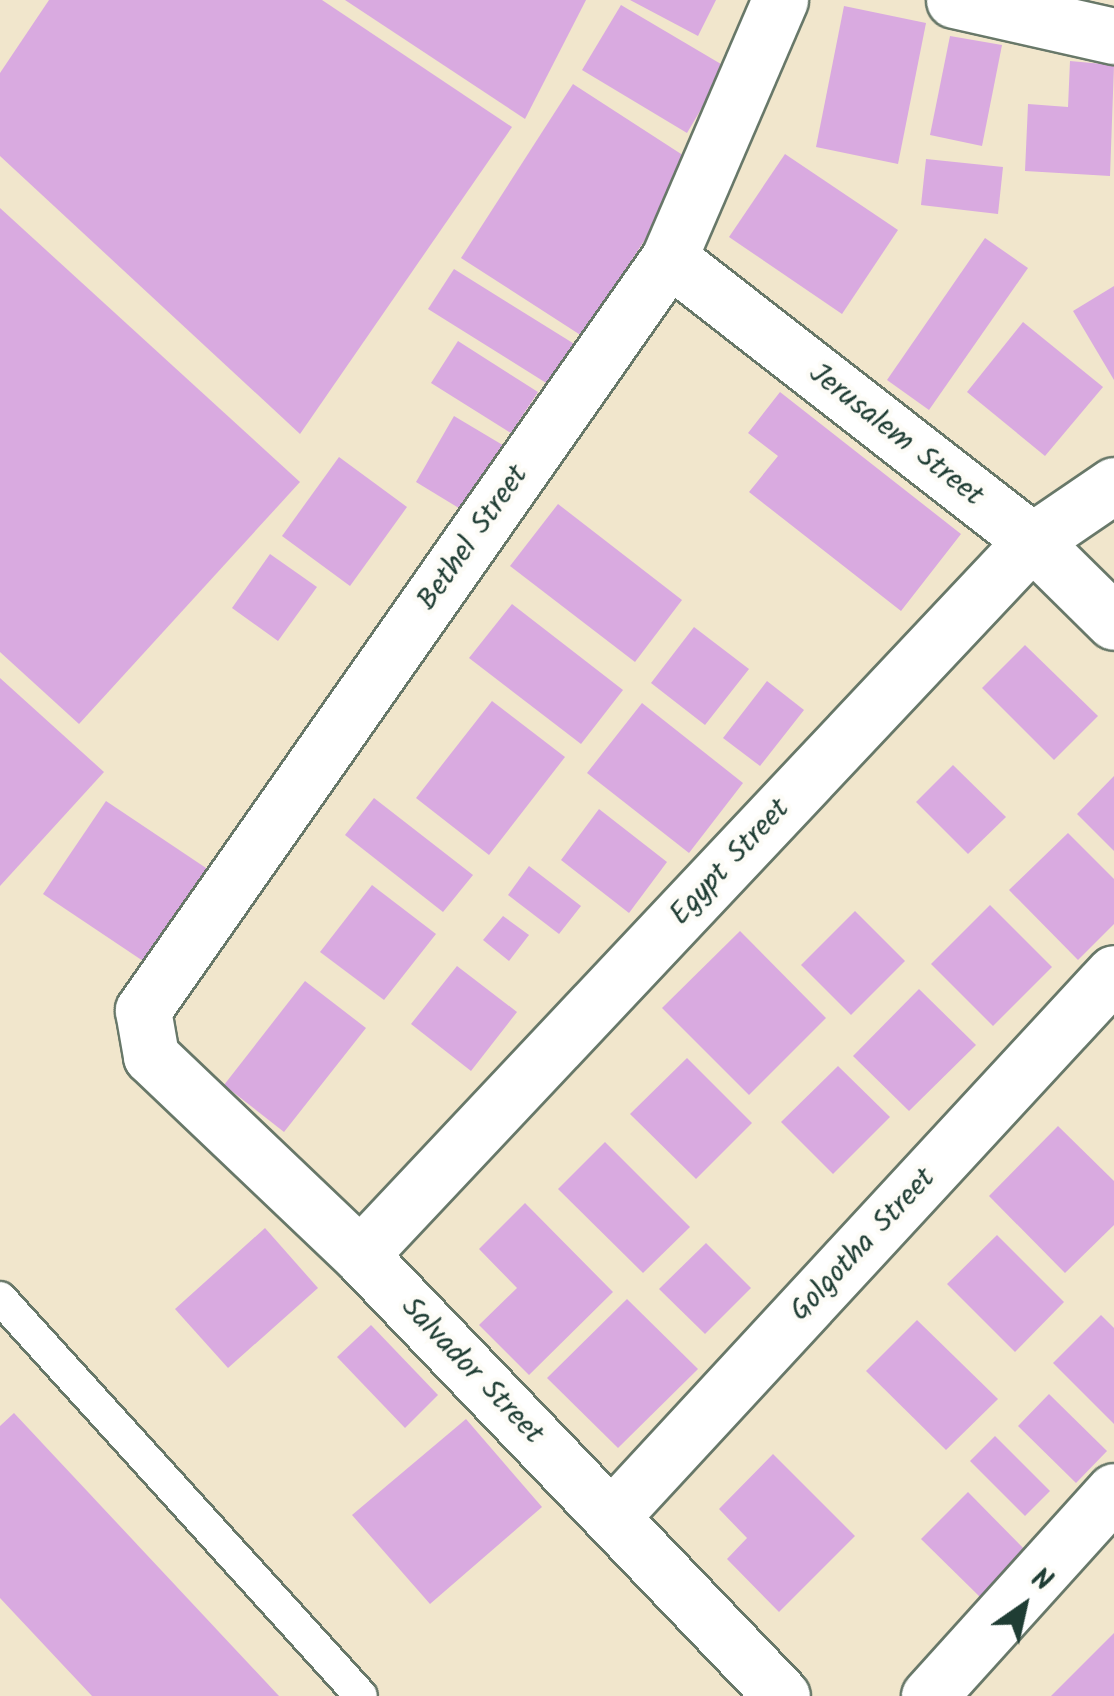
<!DOCTYPE html>
<html>
<head>
<meta charset="utf-8">
<style>
  body { margin:0 }
  #map { position:relative; width:1114px; height:1696px; overflow:hidden; background:#f1e6cc; font-family:Kalam,sans-serif }
  div>[style] { position:absolute }
  [style*='--x'] { left:calc(var(--x)*1px); top:calc(var(--y)*1px); width:calc(var(--w)*1px); rotate:calc(var(--a)*1deg) }
  .building>* { inset:0; background:#d9aae0 }
  .roads { filter:drop-shadow(2px 0 #687869) drop-shadow(-2px 0 #687869) drop-shadow(0 2px #687869) drop-shadow(0 -2px #687869) }
  .lane>* { height:32px; margin:-16px; padding:0 16px; transform-origin:16px; border-radius:16px; background:#fff }
  .street>* { height:55px; margin:-27.5px; padding:0 27.5px; transform-origin:27.5px; border-radius:27.5px; background:#fff }
  span { translate:-50% -50%; white-space:nowrap; text-align:center; line-height:1.15; -webkit-text-stroke:9px #fdfcf7; paint-order:stroke }
  .street-label { font-size:30px; color:#1f3d34 }
  .north { position:absolute; left:974px; top:1556px; width:100px; height:100px; -webkit-text-stroke:8px #fdfcf7; paint-order:stroke; rotate:34deg; font-size:28px; font-weight:700; line-height:40px; text-align:center; color:#1f3d34 }
  .north::after { content:''; display:block; margin:auto; width:35px; height:45px; background:#1f3d34; clip-path:polygon(50% 0,100% 100%,50% 72%,0 100%) }
</style>
</head>
<body>
<div id="map">
  <div class="building">
    <i style="clip-path:polygon(49px 0,322px 0,512px 127px,300px 434px,0 156px,0 73px)"></i>
    <i style="clip-path:polygon(345px 0,586px 0,525px 119px)"></i>
    <i style="clip-path:polygon(630px 0,716px 0,698px 36px)"></i>
    <i style="clip-path:polygon(621px 5px,726px 67px,687px 133px,582px 70px)"></i>
    <i style="clip-path:polygon(844px 6px,926px 23px,898px 164px,816px 147px)"></i>
    <i style="clip-path:polygon(950px 36px,1002px 45px,982px 146px,930px 135px)"></i>
    <i style="clip-path:polygon(1070px 61px,1114px 65px,1110px 176px,1025px 171px,1028px 104px,1068px 107px)"></i>
    <i style="clip-path:polygon(573px 84px,695px 163px,582px 336px,461px 258px)"></i>
    <i style="clip-path:polygon(785px 154px,898px 230px,842px 314px,729px 237px)"></i>
    <i style="clip-path:polygon(926px 159px,1003px 167px,998px 214px,921px 205px)"></i>
    <i style="clip-path:polygon(0 208px,300px 482px,79px 724px,0 652px)"></i>
    <i style="clip-path:polygon(985px 238px,1028px 268px,929px 410px,887px 380px)"></i>
    <i style="clip-path:polygon(454px 269px,576px 345px,551px 386px,428px 309px)"></i>
    <i style="clip-path:polygon(1114px 286px,1114px 380px,1073px 311px)"></i>
    <i style="clip-path:polygon(1023px 322px,1103px 387px,1045px 456px,967px 392px)"></i>
    <i style="clip-path:polygon(458px 341px,538px 392px,511px 433px,431px 383px)"></i>
    <i style="clip-path:polygon(780px 392px,961px 534px,901px 611px,749px 492px,778px 456px,748px 433px)"></i>
    <i style="clip-path:polygon(454px 416px,506px 447px,467px 513px,416px 482px)"></i>
    <i style="clip-path:polygon(339px 457px,407px 507px,350px 586px,282px 536px)"></i>
    <i style="clip-path:polygon(558px 504px,682px 600px,635px 662px,510px 566px)"></i>
    <i style="clip-path:polygon(270px 554px,317px 587px,278px 641px,232px 608px)"></i>
    <i style="clip-path:polygon(512px 604px,623px 690px,581px 744px,469px 658px)"></i>
    <i style="clip-path:polygon(694px 627px,749px 669px,705px 725px,651px 683px)"></i>
    <i style="clip-path:polygon(1025px 645px,1098px 716px,1054px 760px,982px 688px)"></i>
    <i style="clip-path:polygon(0 678px,104px 772px,0 886px)"></i>
    <i style="clip-path:polygon(767px 681px,804px 710px,760px 766px,723px 738px)"></i>
    <i style="clip-path:polygon(492px 701px,565px 757px,489px 855px,416px 798px)"></i>
    <i style="clip-path:polygon(642px 703px,743px 783px,689px 853px,587px 773px)"></i>
    <i style="clip-path:polygon(953px 765px,1006px 817px,968px 854px,916px 802px)"></i>
    <i style="clip-path:polygon(1114px 776px,1114px 851px,1077px 814px)"></i>
    <i style="clip-path:polygon(374px 798px,473px 875px,443px 912px,345px 835px)"></i>
    <i style="clip-path:polygon(106px 801px,212px 872px,149px 965px,43px 894px)"></i>
    <i style="clip-path:polygon(599px 809px,667px 862px,629px 913px,561px 860px)"></i>
    <i style="clip-path:polygon(1068px 833px,1114px 879px,1114px 924px,1078px 960px,1009px 890px)"></i>
    <i style="clip-path:polygon(529px 866px,581px 906px,559px 934px,508px 895px)"></i>
    <i style="clip-path:polygon(372px 885px,436px 934px,384px 1000px,320px 952px)"></i>
    <i style="clip-path:polygon(990px 905px,1052px 967px,993px 1026px,931px 964px)"></i>
    <i style="clip-path:polygon(855px 911px,905px 961px,851px 1015px,801px 965px)"></i>
    <i style="clip-path:polygon(503px 916px,529px 935px,509px 961px,483px 940px)"></i>
    <i style="clip-path:polygon(740px 931px,826px 1018px,749px 1095px,662px 1008px)"></i>
    <i style="clip-path:polygon(457px 966px,517px 1012px,471px 1071px,411px 1024px)"></i>
    <i style="clip-path:polygon(305px 981px,366px 1028px,284px 1132px,224px 1085px)"></i>
    <i style="clip-path:polygon(919px 989px,976px 1045px,909px 1111px,853px 1056px)"></i>
    <i style="clip-path:polygon(687px 1058px,752px 1123px,696px 1179px,630px 1114px)"></i>
    <i style="clip-path:polygon(838px 1066px,890px 1117px,833px 1174px,781px 1122px)"></i>
    <i style="clip-path:polygon(1058px 1126px,1114px 1181px,1114px 1225px,1065px 1273px,989px 1196px)"></i>
    <i style="clip-path:polygon(605px 1142px,690px 1227px,643px 1273px,558px 1189px)"></i>
    <i style="clip-path:polygon(525px 1203px,613px 1292px,529px 1375px,479px 1325px,517px 1288px,479px 1249px)"></i>
    <i style="clip-path:polygon(265px 1228px,318px 1288px,228px 1368px,175px 1309px)"></i>
    <i style="clip-path:polygon(997px 1235px,1064px 1302px,1015px 1352px,947px 1284px)"></i>
    <i style="clip-path:polygon(706px 1243px,751px 1288px,705px 1334px,659px 1289px)"></i>
    <i style="clip-path:polygon(627px 1299px,698px 1369px,618px 1448px,547px 1378px)"></i>
    <i style="clip-path:polygon(1101px 1315px,1114px 1328px,1114px 1424px,1053px 1363px)"></i>
    <i style="clip-path:polygon(917px 1320px,998px 1399px,946px 1450px,866px 1371px)"></i>
    <i style="clip-path:polygon(371px 1325px,438px 1395px,405px 1428px,337px 1357px)"></i>
    <i style="clip-path:polygon(1049px 1394px,1107px 1451px,1076px 1483px,1018px 1426px)"></i>
    <i style="clip-path:polygon(14px 1413px,279px 1696px,92px 1696px,0 1598px,0 1426px)"></i>
    <i style="clip-path:polygon(466px 1419px,542px 1507px,430px 1604px,352px 1515px)"></i>
    <i style="clip-path:polygon(995px 1436px,1050px 1491px,1025px 1516px,970px 1461px)"></i>
    <i style="clip-path:polygon(773px 1454px,855px 1536px,779px 1612px,727px 1559px,747px 1538px,719px 1509px)"></i>
    <i style="clip-path:polygon(968px 1492px,1026px 1551px,980px 1597px,921px 1539px)"></i>
    <i style="clip-path:polygon(1114px 1633px,1114px 1696px,1051px 1696px)"></i>
  </div>
  <div class="roads">
    <div class="lane">
      <i style="--x:0;--y:1298;--w:537;--a:47.79"></i>
    </div>
    <div class="street">
      <i style="--x:780;--y:0;--w:281;--a:113.3"></i>
      <i style="--x:669;--y:258;--w:918;--a:124.97"></i>
      <i style="--x:143;--y:1010;--w:47;--a:80.1"></i>
      <i style="--x:151;--y:1056;--w:289;--a:43.6"></i>
      <i style="--x:360;--y:1255;--w:610;--a:46.26"></i>
      <i style="--x:954;--y:0;--w:164;--a:12.7"></i>
      <i style="--x:669;--y:258;--w:460;--a:37.9"></i>
      <i style="--x:1032;--y:541;--w:115;--a:44.6"></i>
      <i style="--x:360;--y:1255;--w:980;--a:-46.74"></i>
      <i style="--x:1032;--y:541;--w:99;--a:-34.3"></i>
      <i style="--x:612;--y:1516;--w:739;--a:-47.25"></i>
      <i style="--x:929;--y:1696;--w:276;--a:-47.9"></i>
    </div>
  </div>
  <div class="street-label">
    <span style="left:896px;top:435px;rotate:38deg">Jerusalem Street</span>
    <span style="left:473px;top:538px;rotate:-55deg">Bethel Street</span>
    <span style="left:730px;top:862px;rotate:-47deg">Egypt Street</span>
    <span style="left:863px;top:1245px;rotate:-47deg">Golgotha Street</span>
    <span style="left:472px;top:1371px;rotate:46deg">Salvador Street</span>
  </div>
  <div class="north">N</div>
</div>
</body>
</html>
